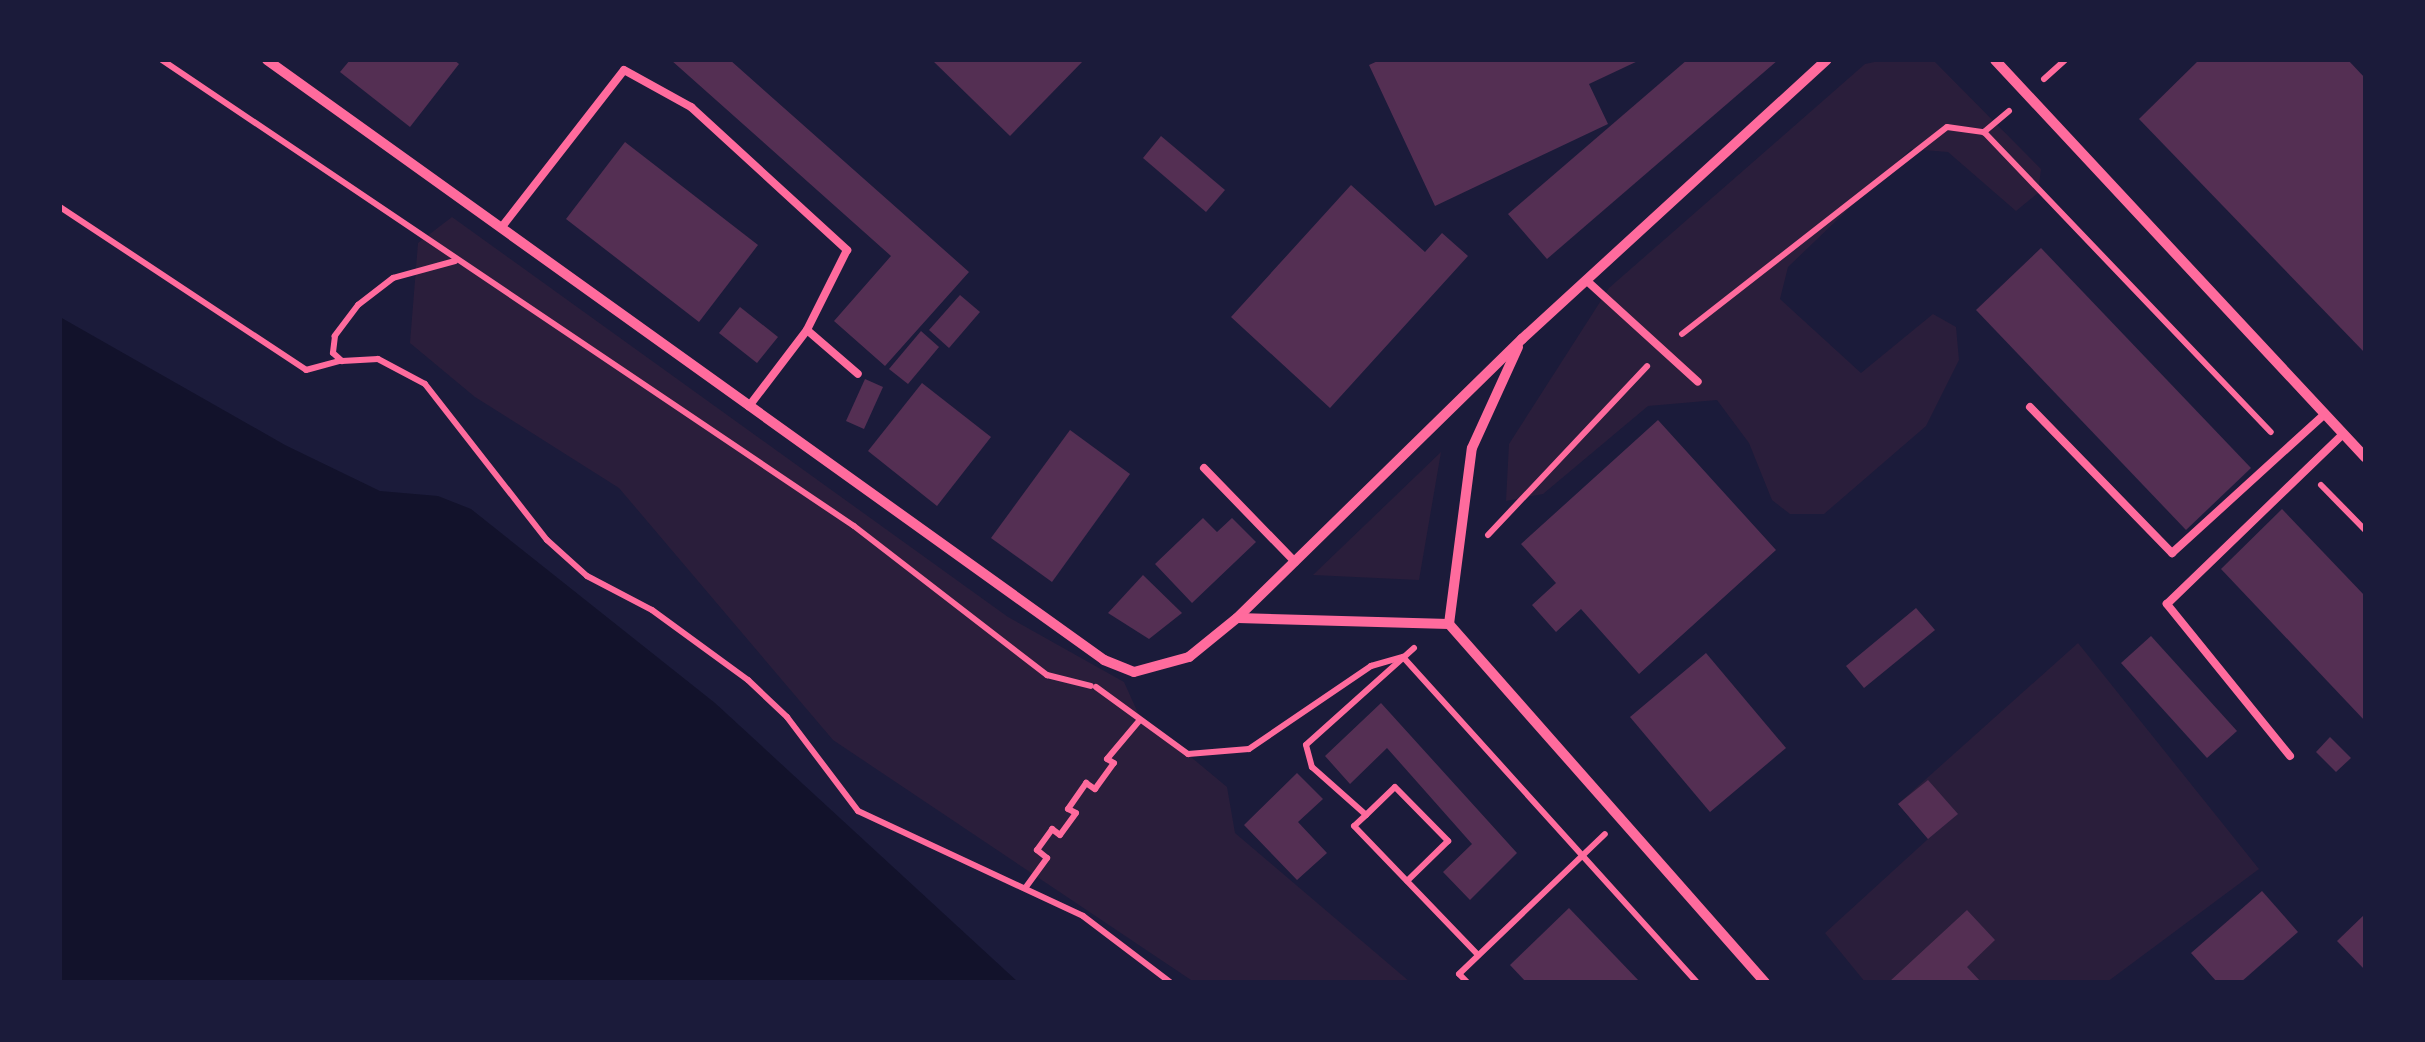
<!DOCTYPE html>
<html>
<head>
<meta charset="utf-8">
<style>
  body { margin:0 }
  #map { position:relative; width:2425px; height:1042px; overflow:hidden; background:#1b1b3a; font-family:"Crimson Pro",serif }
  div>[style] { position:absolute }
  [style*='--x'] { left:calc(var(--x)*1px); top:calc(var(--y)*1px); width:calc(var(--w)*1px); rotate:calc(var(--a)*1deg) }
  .green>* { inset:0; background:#2a1e3b }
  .water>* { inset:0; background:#12122b }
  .building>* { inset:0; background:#542f53 }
  .path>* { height:6px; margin:-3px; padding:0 3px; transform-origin:3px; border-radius:3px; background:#ff6b9d }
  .service>* { height:8px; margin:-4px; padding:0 4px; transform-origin:4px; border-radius:4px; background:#ff6b9d }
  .minor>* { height:10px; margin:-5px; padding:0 5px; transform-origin:5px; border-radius:5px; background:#ff6b9d }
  span { translate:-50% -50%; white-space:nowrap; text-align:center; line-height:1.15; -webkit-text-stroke:9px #1b1b3a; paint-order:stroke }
  .frame { position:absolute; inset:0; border:62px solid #1b1b3a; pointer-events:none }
</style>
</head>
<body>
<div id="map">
  <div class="green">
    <i style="clip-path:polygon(1884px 60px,1933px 60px,2041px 169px,2038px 193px,2016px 211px,1948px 152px,1911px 149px,1788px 267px,1780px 299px,1861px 373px,1933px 314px,1956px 327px,1959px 360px,1926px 426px,1824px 514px,1790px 514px,1772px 500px,1749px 443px,1717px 400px,1648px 406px,1543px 494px,1506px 501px,1509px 444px,1609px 288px,1865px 64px)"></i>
    <i style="clip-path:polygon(452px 217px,1008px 617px,1124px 682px,1138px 713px,1227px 787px,1235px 833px,1410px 982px,1194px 982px,833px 740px,619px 488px,475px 397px,410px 343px,418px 243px)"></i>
    <i style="clip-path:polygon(1441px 452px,1419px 580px,1313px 575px)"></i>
    <i style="clip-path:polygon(2078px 643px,2259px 869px,2107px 982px,1865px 982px,1825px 933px,1928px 839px,1898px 804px)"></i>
  </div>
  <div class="water">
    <i style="clip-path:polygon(60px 317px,285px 445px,380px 491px,438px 496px,471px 509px,715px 703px,1018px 982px,60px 982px)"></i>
  </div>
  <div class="building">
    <i style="clip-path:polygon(350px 60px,454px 60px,459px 64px,410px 127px,340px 72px)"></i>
    <i style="clip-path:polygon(671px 60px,730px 60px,969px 272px,885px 366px,834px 321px,891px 256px)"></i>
    <i style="clip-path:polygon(932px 60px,1084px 60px,1010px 136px)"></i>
    <i style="clip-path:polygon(1380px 60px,1640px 60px,1589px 84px,1608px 124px,1435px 206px,1369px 65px)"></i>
    <i style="clip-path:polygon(1687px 60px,1778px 60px,1547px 259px,1508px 214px)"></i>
    <i style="clip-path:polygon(2199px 60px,2348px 60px,2365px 78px,2365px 353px,2139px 119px)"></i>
    <i style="clip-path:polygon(1161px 136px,1225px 190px,1206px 212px,1143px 158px)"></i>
    <i style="clip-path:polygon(625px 142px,758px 245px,699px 322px,566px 219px)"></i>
    <i style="clip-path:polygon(1351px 185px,1425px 252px,1442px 233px,1468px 256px,1330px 408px,1231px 317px)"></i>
    <i style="clip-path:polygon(2041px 248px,2251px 468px,2186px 530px,1976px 310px)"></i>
    <i style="clip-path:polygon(960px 295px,980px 312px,949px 348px,929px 330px)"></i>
    <i style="clip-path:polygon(740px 307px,778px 337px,757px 363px,719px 333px)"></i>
    <i style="clip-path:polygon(921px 331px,939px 347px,908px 384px,889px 369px)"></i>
    <i style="clip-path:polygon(865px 379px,883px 387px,864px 429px,846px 421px)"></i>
    <i style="clip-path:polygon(922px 383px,991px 437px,937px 506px,868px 451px)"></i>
    <i style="clip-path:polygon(1658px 420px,1776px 550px,1639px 674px,1581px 609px,1556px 632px,1532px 605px,1556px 583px,1521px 544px)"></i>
    <i style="clip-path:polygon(1070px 430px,1130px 474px,1052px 582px,991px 538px)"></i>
    <i style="clip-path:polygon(2282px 509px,2365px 596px,2365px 721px,2221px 569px)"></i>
    <i style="clip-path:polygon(1203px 518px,1217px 532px,1232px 518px,1256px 542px,1192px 603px,1155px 564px)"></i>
    <i style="clip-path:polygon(1143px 575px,1182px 613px,1149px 639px,1108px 613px)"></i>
    <i style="clip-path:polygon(1916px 608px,1935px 630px,1864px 688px,1846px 666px)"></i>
    <i style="clip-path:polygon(2151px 636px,2237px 731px,2207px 758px,2121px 663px)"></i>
    <i style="clip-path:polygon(1706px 653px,1786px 748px,1710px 812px,1630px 717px)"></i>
    <i style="clip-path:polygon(1381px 703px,1517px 853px,1470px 900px,1443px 872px,1472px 844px,1387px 748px,1350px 784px,1325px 756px)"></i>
    <i style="clip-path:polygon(2330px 737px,2351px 758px,2336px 772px,2316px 752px)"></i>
    <i style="clip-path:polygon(1297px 773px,1323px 799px,1298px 822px,1327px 853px,1297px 880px,1244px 825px)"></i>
    <i style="clip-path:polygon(1928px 780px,1958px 814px,1928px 839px,1898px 804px)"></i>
    <i style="clip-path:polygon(2262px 891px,2298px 932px,2241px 982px,2217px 982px,2191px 953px)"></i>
    <i style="clip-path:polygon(1569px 908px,1640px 982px,1526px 982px,1510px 965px)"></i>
    <i style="clip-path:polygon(1967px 910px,1995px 940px,1967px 967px,1981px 982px,1889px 982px)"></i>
    <i style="clip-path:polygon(2365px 914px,2365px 970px,2337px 941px)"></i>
  </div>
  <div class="path">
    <i style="--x:162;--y:60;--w:834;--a:33.96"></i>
    <i style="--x:854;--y:526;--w:244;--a:37.7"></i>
    <i style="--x:1047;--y:675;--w:45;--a:14"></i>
    <i style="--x:2044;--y:79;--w:28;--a:-42"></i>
    <i style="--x:2009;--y:111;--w:33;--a:140"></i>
    <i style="--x:1984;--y:132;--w:415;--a:46.3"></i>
    <i style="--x:60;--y:207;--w:295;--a:33.5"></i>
    <i style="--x:306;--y:370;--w:35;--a:-15"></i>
    <i style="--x:455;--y:261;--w:64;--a:164.7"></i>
    <i style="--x:393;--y:278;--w:44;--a:142.4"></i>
    <i style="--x:358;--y:305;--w:39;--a:127"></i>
    <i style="--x:335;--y:336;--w:17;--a:97"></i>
    <i style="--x:333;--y:353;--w:12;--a:42"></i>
    <i style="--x:342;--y:361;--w:36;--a:-3"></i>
    <i style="--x:378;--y:359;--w:53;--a:28"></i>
    <i style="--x:425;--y:384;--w:198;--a:52"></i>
    <i style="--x:547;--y:540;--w:54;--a:42"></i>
    <i style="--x:587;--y:576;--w:73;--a:27.6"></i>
    <i style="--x:652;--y:610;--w:119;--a:36.1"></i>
    <i style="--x:748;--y:680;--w:54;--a:43.5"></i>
    <i style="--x:787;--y:717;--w:118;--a:52.9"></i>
    <i style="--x:858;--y:811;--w:248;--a:25"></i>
    <i style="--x:1083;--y:916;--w:109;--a:37.2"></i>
    <i style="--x:1682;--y:334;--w:336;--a:-38"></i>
    <i style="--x:1947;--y:127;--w:37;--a:8"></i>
    <i style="--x:2321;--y:485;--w:63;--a:45.6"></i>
    <i style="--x:1488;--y:535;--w:232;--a:-46.7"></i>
    <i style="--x:1414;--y:648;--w:145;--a:138.1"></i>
    <i style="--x:1306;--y:745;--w:23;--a:75"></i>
    <i style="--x:1312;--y:767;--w:72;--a:41.6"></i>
    <i style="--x:1366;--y:815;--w:16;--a:137"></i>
    <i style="--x:1354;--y:826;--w:179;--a:46.1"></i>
    <i style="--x:1096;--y:687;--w:114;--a:36.1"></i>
    <i style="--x:1188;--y:754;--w:61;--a:-4.7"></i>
    <i style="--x:1249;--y:749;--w:148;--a:-34.2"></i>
    <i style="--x:1371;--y:666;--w:33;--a:-16"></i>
    <i style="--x:1403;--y:657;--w:438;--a:47.9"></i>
    <i style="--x:1366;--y:815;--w:40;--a:-44"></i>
    <i style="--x:1395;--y:787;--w:76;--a:45.5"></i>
    <i style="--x:1448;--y:841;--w:57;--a:135.7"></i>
    <i style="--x:1026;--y:887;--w:36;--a:-54"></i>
    <i style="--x:1047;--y:858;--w:13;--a:-141"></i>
    <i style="--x:1037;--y:850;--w:26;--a:-54"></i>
    <i style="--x:1052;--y:829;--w:10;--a:37"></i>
    <i style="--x:1060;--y:835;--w:27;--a:-54"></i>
    <i style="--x:1076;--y:813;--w:9;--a:-153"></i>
    <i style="--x:1068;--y:809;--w:32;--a:-55"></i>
    <i style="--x:1086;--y:783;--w:11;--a:34"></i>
    <i style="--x:1095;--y:789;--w:32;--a:-54"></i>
    <i style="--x:1114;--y:763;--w:8;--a:-150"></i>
    <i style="--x:1107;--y:759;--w:50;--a:-49.9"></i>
    <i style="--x:1467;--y:982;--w:11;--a:-135"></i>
    <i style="--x:1459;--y:974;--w:202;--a:-43.8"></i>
  </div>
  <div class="service">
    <i style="--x:501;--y:228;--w:200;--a:-52.1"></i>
    <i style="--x:624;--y:70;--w:77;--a:28.9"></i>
    <i style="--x:691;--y:107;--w:212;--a:42.5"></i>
    <i style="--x:847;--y:250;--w:89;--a:116.6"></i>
    <i style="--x:807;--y:330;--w:96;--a:127.3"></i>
    <i style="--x:1586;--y:280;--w:151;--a:42.3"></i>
    <i style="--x:807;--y:330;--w:67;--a:40.8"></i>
    <i style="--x:2030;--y:407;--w:204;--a:45.8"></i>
    <i style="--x:2172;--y:553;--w:207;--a:-42.3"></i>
    <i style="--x:1204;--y:468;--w:131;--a:45.9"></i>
    <i style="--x:2290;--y:756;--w:196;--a:-129"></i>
    <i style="--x:2167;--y:604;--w:245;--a:-44"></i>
  </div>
  <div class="minor">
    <i style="--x:267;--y:60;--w:1030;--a:35.63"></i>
    <i style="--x:1104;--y:660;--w:32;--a:22"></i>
    <i style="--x:1134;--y:672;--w:57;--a:-15.3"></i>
    <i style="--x:1189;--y:657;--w:62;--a:-39.1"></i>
    <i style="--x:1237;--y:618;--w:399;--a:-44.4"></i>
    <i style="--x:1522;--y:339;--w:413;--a:-42.5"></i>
    <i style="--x:1995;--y:60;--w:543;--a:47.02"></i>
    <i style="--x:1238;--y:618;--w:211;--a:1.6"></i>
    <i style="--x:1449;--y:624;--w:478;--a:48.6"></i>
    <i style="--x:1449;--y:624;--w:177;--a:-82.6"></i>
    <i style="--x:1472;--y:448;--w:111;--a:-65.5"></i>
  </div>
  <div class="frame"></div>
</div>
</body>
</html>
